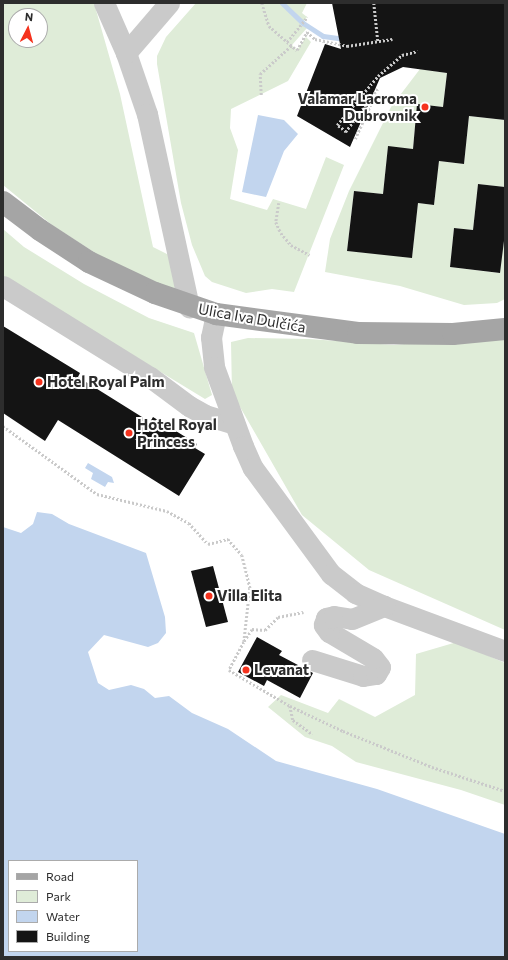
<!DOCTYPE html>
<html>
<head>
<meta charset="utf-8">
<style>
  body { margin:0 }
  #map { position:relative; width:508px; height:960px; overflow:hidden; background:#fff; font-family:Commissioner,sans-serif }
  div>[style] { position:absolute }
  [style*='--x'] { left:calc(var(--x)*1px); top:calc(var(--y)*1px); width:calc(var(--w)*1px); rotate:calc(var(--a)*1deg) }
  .green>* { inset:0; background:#dfecd8 }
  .water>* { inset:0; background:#c2d5ee }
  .stream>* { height:5px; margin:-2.5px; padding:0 2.5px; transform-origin:2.5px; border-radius:2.5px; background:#c2d5ee }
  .building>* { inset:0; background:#141414 }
  .path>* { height:2.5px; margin-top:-1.25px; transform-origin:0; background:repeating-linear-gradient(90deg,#cacaca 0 2px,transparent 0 4px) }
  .minor>* { height:21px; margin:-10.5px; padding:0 10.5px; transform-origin:10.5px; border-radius:10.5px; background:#cacaca }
  .major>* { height:22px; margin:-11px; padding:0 11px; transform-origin:11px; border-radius:11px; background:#a5a5a5 }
  .dots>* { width:11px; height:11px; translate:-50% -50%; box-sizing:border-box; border:2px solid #fff; border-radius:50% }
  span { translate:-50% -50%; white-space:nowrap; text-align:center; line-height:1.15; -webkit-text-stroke:4px #fff; paint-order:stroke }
  .poi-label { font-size:15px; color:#2d2d2d; font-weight:700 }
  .right { translate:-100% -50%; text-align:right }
  .left { translate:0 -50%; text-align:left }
  .street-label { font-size:15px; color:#2d2d2d }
  .frame { position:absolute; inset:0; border:4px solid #2d2d2d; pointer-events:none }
  .legend { position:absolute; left:8px; top:860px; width:130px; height:92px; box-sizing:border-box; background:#fff; border:1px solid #ababab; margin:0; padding:5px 7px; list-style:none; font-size:12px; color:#2d2d2d }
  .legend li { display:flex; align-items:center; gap:8px; height:20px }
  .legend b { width:20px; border:1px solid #ababab }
  .north { position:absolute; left:8px; top:8px; width:40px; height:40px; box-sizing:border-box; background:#fff; border:1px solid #ababab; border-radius:50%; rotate:6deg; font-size:11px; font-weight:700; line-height:16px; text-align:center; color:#2d2d2d }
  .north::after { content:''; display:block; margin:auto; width:14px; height:18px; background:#f5321d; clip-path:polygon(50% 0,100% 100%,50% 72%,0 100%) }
</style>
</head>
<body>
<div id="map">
  <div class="green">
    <i style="clip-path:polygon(evenodd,3px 3px,94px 3px,120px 94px,153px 247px,171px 256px,176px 288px,166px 292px,120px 269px,52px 225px,3px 185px,3px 3px,16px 16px,40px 16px,40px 40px,16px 40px,16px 16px)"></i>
    <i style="clip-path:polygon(196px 3px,307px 3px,302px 13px,307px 17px,303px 23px,307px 28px,292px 45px,297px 50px,306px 37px,311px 42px,288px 81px,231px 109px,230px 128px,238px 150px,230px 199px,267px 210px,273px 199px,306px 209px,326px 157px,344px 165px,294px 292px,272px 289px,246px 293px,212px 282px,205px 276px,192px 245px,181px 203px,157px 64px,157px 56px,166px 37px)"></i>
    <i style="clip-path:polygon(420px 69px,447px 73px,443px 107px,417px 105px,413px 149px,388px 147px,383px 194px,354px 191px,347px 251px,412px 257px,418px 203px,434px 205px,439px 161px,464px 164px,469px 116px,505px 120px,504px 187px,478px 184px,473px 230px,454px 228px,450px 267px,499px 273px,505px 233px,505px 299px,497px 303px,464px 305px,400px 286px,325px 272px,330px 239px,349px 191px,391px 107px)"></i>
    <i style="clip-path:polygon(3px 229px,24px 247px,84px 284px,149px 318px,194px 333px,212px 395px,205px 399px,3px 276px)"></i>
    <i style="clip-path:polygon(505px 334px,505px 630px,369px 570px,302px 515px,232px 393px,231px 342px,248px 338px,309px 339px,394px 345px)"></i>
    <i style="clip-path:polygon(457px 642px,505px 663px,505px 805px,461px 790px,356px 762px,332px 746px,305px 737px,268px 707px,281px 695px,328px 713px,339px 699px,375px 717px,415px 695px,416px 654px)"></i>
  </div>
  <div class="water">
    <i style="clip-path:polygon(258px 115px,284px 120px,298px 134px,284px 151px,266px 197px,242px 192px)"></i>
    <i style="clip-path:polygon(88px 463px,112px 477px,114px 483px,108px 482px,105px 487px,91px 479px,93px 473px,85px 468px)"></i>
    <i style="clip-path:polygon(evenodd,37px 512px,52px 514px,69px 524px,146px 553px,165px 617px,166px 633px,158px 643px,148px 647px,104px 635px,88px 652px,98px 683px,109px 690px,131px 685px,144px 689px,155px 698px,169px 696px,192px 713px,228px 729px,276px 761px,377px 789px,505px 834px,505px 957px,3px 957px,3px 527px,21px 533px,33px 524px,37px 512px,9px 861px,137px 861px,137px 951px,9px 951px,9px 861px)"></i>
  </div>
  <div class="stream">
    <i style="--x:282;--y:3;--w:29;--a:44"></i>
    <i style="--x:303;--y:23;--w:24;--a:33"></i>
    <i style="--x:323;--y:36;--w:22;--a:8"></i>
  </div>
  <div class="building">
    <i style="clip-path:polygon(332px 3px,505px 3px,505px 120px,469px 116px,464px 164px,439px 161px,434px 205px,418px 203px,412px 258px,347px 251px,354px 191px,383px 194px,388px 146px,413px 149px,417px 104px,443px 107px,447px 73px,403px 67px,380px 78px,350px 147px,297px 116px,325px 44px,341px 49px)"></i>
    <i style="clip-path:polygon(478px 184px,505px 187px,505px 233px,500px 273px,450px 267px,454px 228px,473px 230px)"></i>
    <i style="clip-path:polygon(3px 326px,80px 373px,78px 377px,150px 422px,153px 417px,197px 444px,195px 448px,205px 454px,179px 496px,58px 420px,45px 441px,3px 413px)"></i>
    <i style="clip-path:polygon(213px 566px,228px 622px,206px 627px,191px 571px)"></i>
    <i style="clip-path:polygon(257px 637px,282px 651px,279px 655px,313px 673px,300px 698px,267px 680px,264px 686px,238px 672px)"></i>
  </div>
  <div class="path">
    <i style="--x:262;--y:3;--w:24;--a:73"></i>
    <i style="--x:269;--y:26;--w:37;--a:41"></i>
    <i style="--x:297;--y:50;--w:21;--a:-61"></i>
    <i style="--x:307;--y:32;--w:11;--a:41"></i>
    <i style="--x:315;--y:39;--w:33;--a:12"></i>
    <i style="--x:347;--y:46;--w:46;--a:-8.8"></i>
    <i style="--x:374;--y:3;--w:39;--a:84"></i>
    <i style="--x:287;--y:42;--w:32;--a:-51"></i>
    <i style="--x:378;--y:89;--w:54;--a:126.7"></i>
    <i style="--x:346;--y:132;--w:11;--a:-142"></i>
    <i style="--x:337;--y:125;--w:64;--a:-50.1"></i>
    <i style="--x:378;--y:76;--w:32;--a:-41"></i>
    <i style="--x:402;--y:55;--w:16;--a:-14"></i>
    <i style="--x:261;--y:95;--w:21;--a:-93"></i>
    <i style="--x:260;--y:74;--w:43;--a:-42.2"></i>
    <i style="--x:355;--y:139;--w:48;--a:-65.6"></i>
    <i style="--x:279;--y:203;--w:19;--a:99"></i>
    <i style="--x:276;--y:222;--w:12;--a:66"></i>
    <i style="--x:281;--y:233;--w:16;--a:50"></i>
    <i style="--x:291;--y:245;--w:21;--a:28"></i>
    <i style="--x:3;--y:426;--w:116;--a:35.9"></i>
    <i style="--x:97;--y:494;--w:72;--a:13.7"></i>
    <i style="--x:167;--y:511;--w:25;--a:29"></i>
    <i style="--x:189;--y:523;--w:28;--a:48"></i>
    <i style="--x:208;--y:544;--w:21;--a:-14"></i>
    <i style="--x:228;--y:539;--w:21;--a:49"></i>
    <i style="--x:242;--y:555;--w:34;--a:76"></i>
    <i style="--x:250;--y:588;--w:54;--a:96.3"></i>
    <i style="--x:244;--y:642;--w:32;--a:118"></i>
    <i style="--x:229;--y:670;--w:71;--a:30.5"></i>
    <i style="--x:290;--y:706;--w:59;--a:25.3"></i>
    <i style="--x:343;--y:731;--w:96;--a:22"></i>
    <i style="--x:432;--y:767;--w:77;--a:18.2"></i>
    <i style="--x:244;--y:641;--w:14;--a:-56"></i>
    <i style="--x:252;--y:629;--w:13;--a:4"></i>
    <i style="--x:265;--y:630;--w:18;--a:-45"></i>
    <i style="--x:278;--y:617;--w:26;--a:-11"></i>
    <i style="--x:290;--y:706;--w:14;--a:78"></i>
    <i style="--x:293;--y:720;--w:24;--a:36"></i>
  </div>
  <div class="minor">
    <i style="--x:104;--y:3;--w:55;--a:66.3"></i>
    <i style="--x:126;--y:53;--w:65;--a:71"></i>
    <i style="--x:147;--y:114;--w:198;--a:77.7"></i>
    <i style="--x:126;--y:53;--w:66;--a:-49.3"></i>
    <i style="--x:3;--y:286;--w:173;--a:31.8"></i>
    <i style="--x:150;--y:377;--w:49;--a:36.6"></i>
    <i style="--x:189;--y:406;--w:18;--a:29"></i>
    <i style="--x:205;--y:415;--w:31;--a:17"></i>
    <i style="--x:216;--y:314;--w:24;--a:102"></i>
    <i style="--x:211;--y:337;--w:30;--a:84"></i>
    <i style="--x:214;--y:367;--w:84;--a:69.8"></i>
    <i style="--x:243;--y:446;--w:24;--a:66"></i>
    <i style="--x:253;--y:468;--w:132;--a:53.7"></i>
    <i style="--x:331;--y:574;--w:31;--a:38"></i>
    <i style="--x:355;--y:593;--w:32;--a:24"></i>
    <i style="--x:384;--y:606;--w:129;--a:20.4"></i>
    <i style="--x:312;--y:660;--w:53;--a:17.4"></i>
    <i style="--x:363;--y:676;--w:13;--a:-9"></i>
    <i style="--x:376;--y:674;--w:8;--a:-60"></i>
    <i style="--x:380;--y:667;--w:11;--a:-128"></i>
    <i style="--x:373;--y:658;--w:51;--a:-149.4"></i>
    <i style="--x:329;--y:632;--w:9;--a:-126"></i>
    <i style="--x:324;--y:625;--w:7;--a:-74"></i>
    <i style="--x:326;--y:618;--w:8;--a:-14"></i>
    <i style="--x:334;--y:616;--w:18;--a:9"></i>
    <i style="--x:352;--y:619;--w:35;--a:-22"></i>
  </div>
  <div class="major">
    <i style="--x:3;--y:202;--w:46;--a:37.1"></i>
    <i style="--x:40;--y:230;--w:59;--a:33.1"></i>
    <i style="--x:89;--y:262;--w:73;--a:25.2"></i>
    <i style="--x:155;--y:293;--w:65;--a:19"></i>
    <i style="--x:216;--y:314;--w:143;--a:7.6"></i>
    <i style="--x:358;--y:333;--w:95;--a:0.6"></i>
    <i style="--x:453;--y:334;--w:52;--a:-5.5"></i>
  </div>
  <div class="dots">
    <i style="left:425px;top:107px;background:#f5321d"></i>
    <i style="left:39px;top:382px;background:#f5321d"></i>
    <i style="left:129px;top:433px;background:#f5321d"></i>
    <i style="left:209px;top:596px;background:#f5321d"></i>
    <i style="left:246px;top:670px;background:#f5321d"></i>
  </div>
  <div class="poi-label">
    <span class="right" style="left:417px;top:107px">Valamar Lacroma<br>Dubrovnik</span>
    <span class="left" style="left:47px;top:382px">Hotel Royal Palm</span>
    <span class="left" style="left:137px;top:433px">Hotel Royal<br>Princess</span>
    <span class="left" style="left:217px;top:596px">Villa Elita</span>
    <span class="left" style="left:254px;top:670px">Levanat</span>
  </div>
  <div class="street-label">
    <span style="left:252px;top:318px;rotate:10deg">Ulica Iva Dulčića</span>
  </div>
  <div class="frame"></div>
  <ul class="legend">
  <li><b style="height:5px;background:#a5a5a5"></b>Road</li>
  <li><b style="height:11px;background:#dfecd8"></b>Park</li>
  <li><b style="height:11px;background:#c2d5ee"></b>Water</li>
  <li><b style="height:11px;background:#141414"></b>Building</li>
  </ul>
  <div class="north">N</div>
</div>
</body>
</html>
